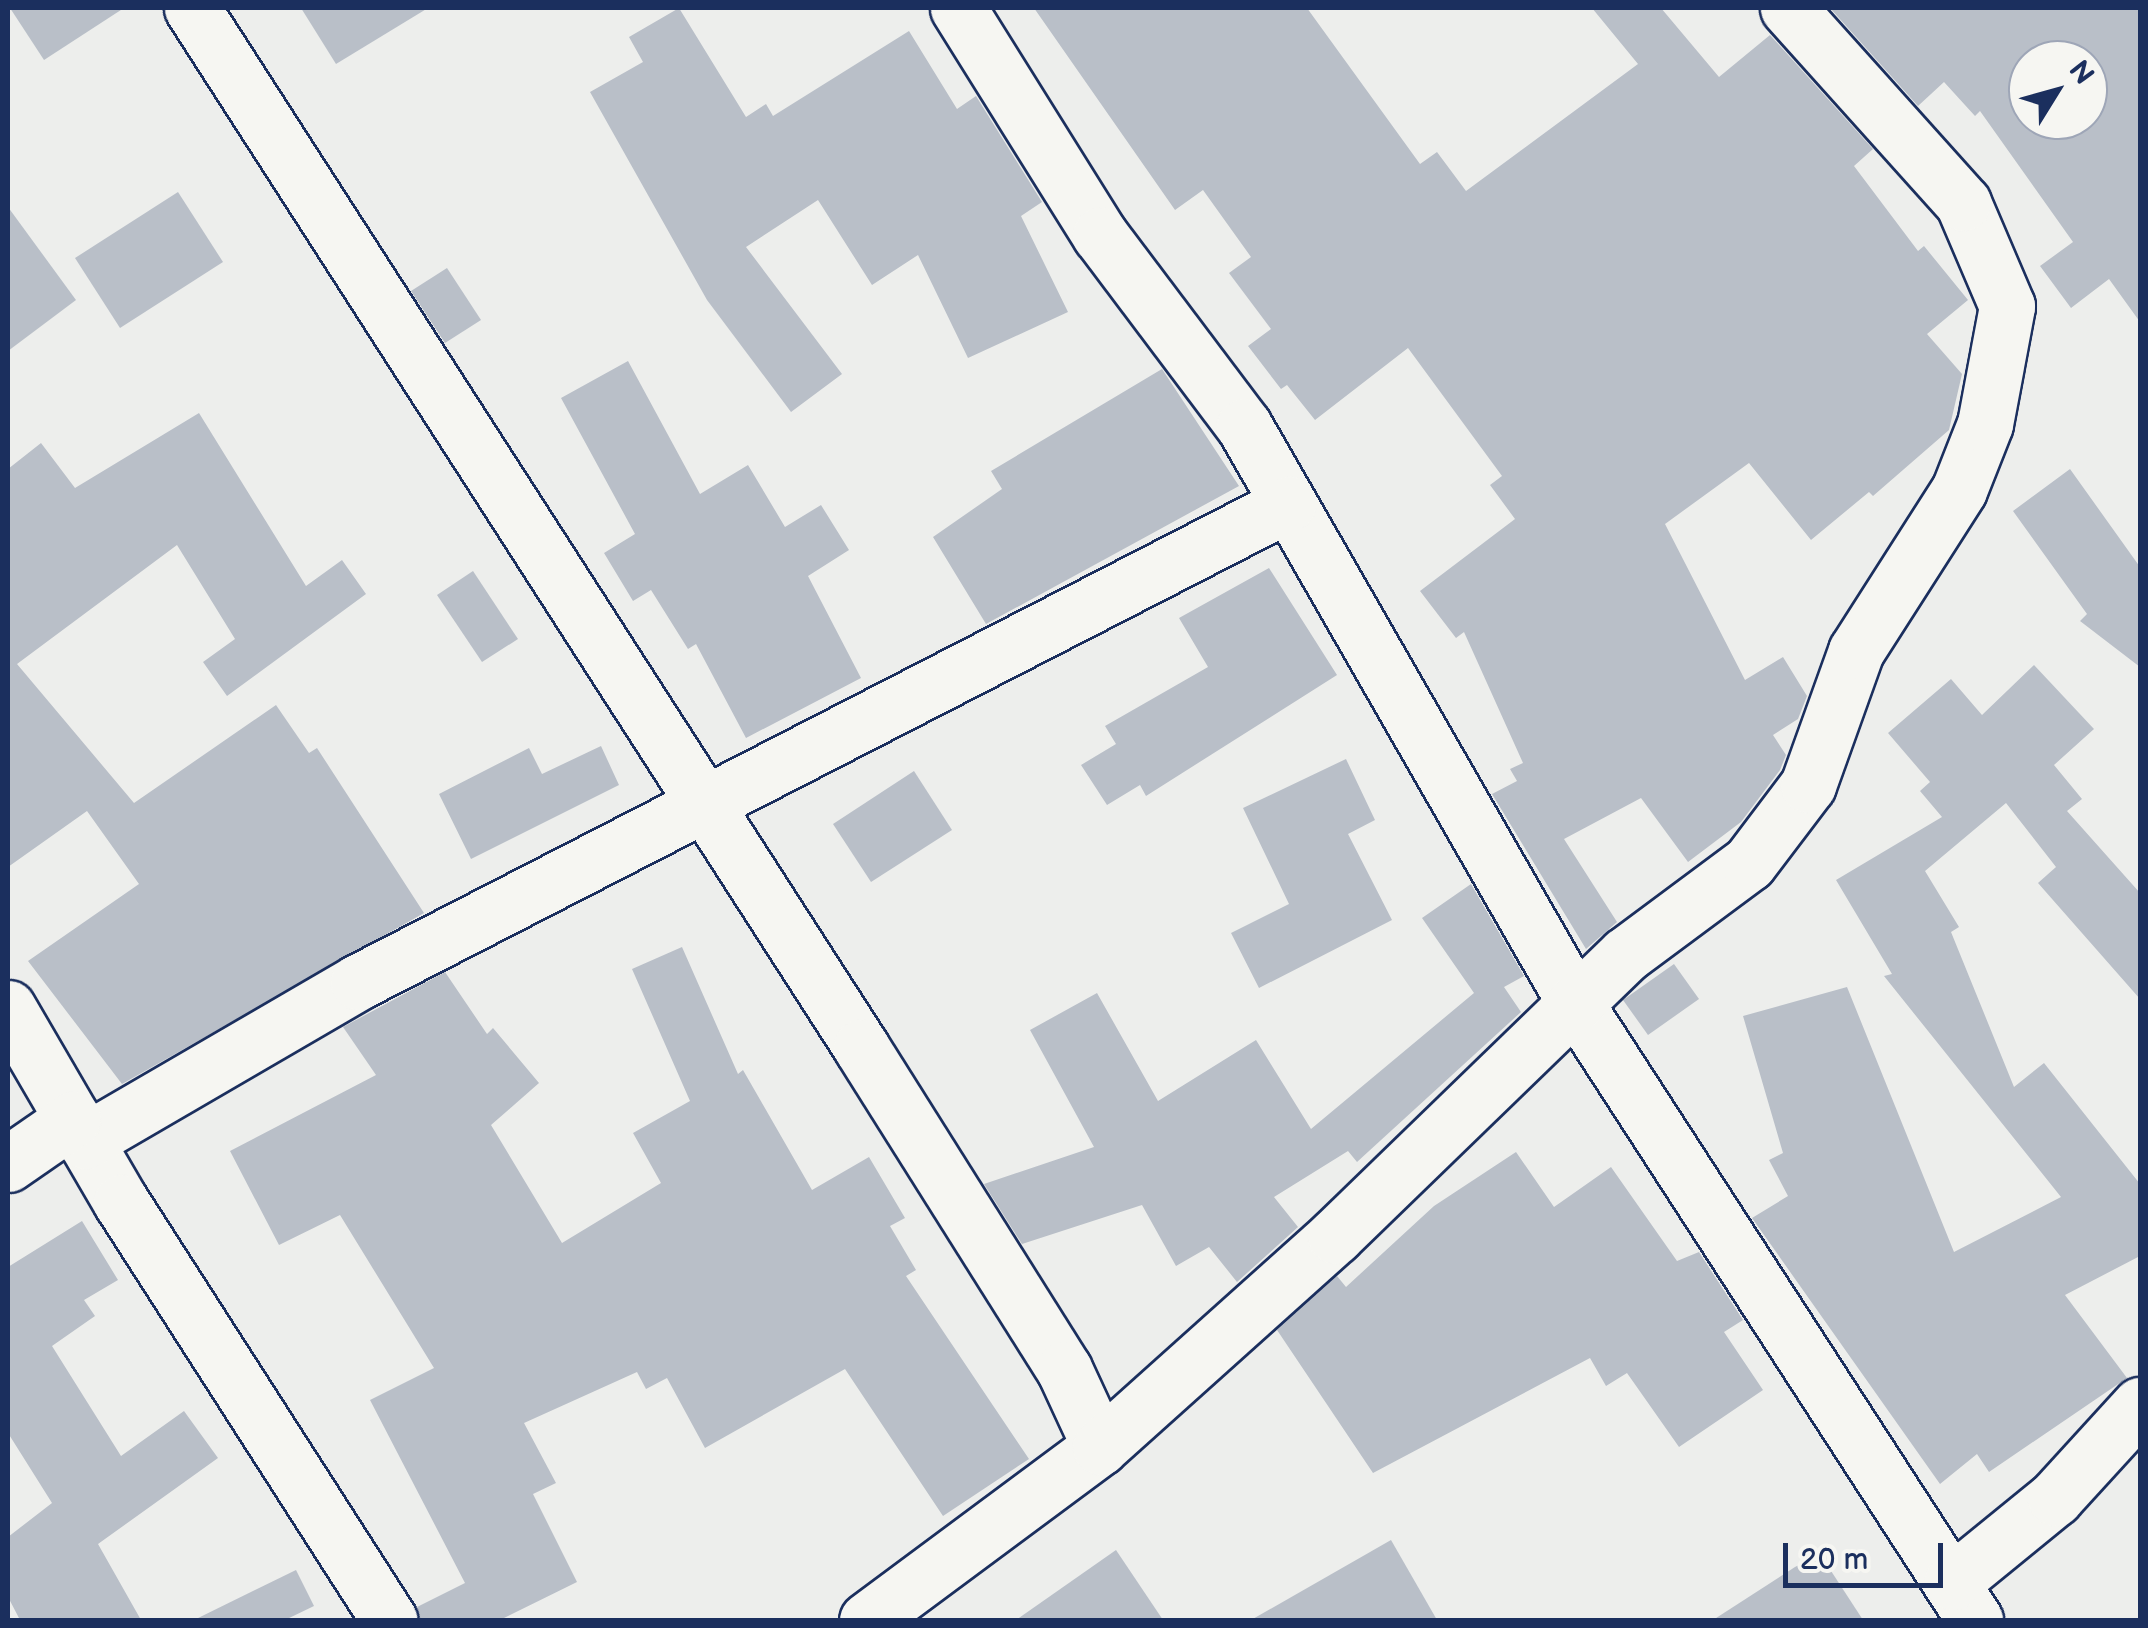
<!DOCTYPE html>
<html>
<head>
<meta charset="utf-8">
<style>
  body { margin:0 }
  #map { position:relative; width:2148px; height:1628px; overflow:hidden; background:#edeeec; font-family:"Balsamiq Sans",sans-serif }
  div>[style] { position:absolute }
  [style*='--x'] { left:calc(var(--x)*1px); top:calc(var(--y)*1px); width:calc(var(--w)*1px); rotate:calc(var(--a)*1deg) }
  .building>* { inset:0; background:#b9bfc8 }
  .roads { filter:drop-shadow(2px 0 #1b2f5e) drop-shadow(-2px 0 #1b2f5e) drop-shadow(0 2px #1b2f5e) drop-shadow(0 -2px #1b2f5e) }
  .street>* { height:55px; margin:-27.5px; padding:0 27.5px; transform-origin:27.5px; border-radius:27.5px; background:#f6f6f2 }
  span { translate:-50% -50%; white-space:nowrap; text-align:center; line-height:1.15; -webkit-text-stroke:8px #f6f6f2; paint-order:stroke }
  .frame { position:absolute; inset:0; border:10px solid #1b2f5e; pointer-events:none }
  .north { position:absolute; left:2008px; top:40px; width:100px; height:100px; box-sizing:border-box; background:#f6f6f2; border:2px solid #9ea6b7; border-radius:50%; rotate:53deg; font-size:28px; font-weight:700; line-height:40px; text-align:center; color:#1b2f5e }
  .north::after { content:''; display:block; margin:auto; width:35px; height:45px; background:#1b2f5e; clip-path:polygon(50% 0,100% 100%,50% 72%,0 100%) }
  .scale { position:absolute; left:1783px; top:1543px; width:160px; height:45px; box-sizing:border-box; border:5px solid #1b2f5e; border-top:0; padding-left:12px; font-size:30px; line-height:35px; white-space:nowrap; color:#1b2f5e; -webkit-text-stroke:8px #f6f6f2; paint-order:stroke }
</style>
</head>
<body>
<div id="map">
  <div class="building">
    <i style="clip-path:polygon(10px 8px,124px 8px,44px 60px)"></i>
    <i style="clip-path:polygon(301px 8px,428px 8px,336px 64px)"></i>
    <i style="clip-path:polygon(679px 8px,746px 117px,766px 104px,773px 116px,909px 31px,957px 109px,976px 96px,1042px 202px,1021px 216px,1068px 312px,968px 358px,918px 255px,872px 285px,818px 200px,746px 247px,842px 374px,791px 412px,707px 300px,590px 92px,643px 62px,629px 37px)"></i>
    <i style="clip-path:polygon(1034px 8px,1307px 8px,1420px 164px,1437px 152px,1466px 191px,1638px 64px,1592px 8px,1661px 8px,1719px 77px,1770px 35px,1873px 149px,1854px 166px,1918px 251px,1924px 246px,1968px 300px,1927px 334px,1962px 374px,1949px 430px,1873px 496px,1869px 492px,1811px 540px,1749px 463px,1665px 524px,1745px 680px,1783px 657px,1807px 696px,1798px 719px,1773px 735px,1786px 755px,1780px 770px,1741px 822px,1688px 862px,1641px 798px,1564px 839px,1617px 922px,1586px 949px,1492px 794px,1517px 781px,1510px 769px,1523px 763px,1464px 632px,1456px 638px,1420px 591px,1515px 519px,1490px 485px,1502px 476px,1408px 348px,1315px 420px,1287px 385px,1281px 389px,1248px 346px,1271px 329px,1229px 273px,1251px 257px,1203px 190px,1175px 210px)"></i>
    <i style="clip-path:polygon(evenodd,1830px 8px,2140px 8px,2140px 322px,2109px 279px,2071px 308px,2040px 266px,2073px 242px,1980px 111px,1975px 116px,1944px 82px,1918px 106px,1830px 8px,2028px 60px,2088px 60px,2088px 120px,2028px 120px,2028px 60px)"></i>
    <i style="clip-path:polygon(178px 192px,223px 262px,120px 328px,75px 258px)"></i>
    <i style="clip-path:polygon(8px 207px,76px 300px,8px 351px)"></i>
    <i style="clip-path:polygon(447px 268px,481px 320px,445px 343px,411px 291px)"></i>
    <i style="clip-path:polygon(628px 361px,700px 494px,748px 465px,785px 527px,821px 505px,849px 550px,808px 576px,861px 678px,746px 738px,696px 644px,688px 649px,651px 590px,633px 601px,604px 553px,635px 534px,561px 398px)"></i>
    <i style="clip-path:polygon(1162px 369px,1239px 486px,986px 624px,933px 537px,1002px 489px,991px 471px)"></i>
    <i style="clip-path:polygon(199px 413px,306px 586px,342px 560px,366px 594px,227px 696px,203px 662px,235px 639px,177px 545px,17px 664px,134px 803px,276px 705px,309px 753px,317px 748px,424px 913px,122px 1084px,28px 961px,139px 884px,87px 811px,8px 867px,8px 469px,41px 443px,75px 488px)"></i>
    <i style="clip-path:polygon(2070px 469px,2140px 567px,2140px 667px,2080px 621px,2087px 614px,2013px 511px)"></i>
    <i style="clip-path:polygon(1269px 568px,1337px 675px,1146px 796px,1140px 785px,1107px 805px,1081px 765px,1116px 744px,1105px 726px,1208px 667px,1179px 618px)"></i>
    <i style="clip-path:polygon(473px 571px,518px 639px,482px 662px,437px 595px)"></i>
    <i style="clip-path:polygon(2034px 665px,2094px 729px,2054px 765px,2082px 799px,2067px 811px,2140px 893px,2140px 999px,2038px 883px,2056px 867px,2006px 803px,1925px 871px,1959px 927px,1951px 932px,2014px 1087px,2044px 1063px,2140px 1184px,2140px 1256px,2065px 1295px,2127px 1378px,1989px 1472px,1977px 1454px,1940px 1484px,1752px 1218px,1788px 1196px,1769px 1160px,1783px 1153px,1743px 1016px,1847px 987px,1954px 1252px,2061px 1197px,1884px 976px,1892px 974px,1836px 880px,1942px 817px,1920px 791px,1930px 782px,1888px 733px,1951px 679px,1982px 715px)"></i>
    <i style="clip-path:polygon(601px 746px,619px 785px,471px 859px,439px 794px,529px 748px,542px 774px)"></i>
    <i style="clip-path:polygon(1346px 759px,1375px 820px,1348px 834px,1392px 920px,1259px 988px,1231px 933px,1289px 904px,1243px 808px)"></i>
    <i style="clip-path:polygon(914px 771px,952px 830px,871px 882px,833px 824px)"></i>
    <i style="clip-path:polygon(1471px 884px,1524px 976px,1504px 987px,1521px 1012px,1357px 1162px,1348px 1151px,1274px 1197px,1298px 1227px,1237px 1282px,1209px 1247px,1176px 1266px,1142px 1205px,1022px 1244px,984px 1184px,1094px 1147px,1030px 1030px,1097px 993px,1158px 1101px,1256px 1040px,1311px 1129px,1474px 993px,1422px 918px)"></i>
    <i style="clip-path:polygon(682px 947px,738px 1074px,743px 1070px,812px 1190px,869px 1157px,905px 1218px,890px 1226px,916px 1270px,906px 1276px,1029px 1459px,943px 1516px,845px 1369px,705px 1448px,667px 1378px,646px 1389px,637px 1372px,524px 1423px,556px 1483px,533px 1494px,577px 1582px,500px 1620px,420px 1620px,417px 1607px,465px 1583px,370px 1400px,434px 1368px,340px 1215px,279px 1245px,230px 1151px,376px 1075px,343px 1027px,445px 972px,487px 1034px,493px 1028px,539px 1083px,491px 1125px,562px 1243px,661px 1183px,633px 1133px,690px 1101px,632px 969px)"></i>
    <i style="clip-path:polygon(1674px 964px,1699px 999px,1648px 1035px,1623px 1000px)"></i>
    <i style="clip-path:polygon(1516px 1152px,1554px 1207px,1611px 1167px,1677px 1261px,1699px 1252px,1743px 1320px,1724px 1332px,1763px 1390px,1679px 1447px,1627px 1373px,1606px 1386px,1590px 1358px,1373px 1473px,1277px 1330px,1337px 1276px,1346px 1287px,1434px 1206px)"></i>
    <i style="clip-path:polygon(82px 1221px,118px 1280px,84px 1300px,95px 1316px,52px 1346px,121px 1456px,184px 1411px,218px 1458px,98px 1544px,141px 1620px,20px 1620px,8px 1597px,8px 1537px,52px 1503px,8px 1433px,8px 1267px)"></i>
    <i style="clip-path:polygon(1391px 1540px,1437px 1620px,1251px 1620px)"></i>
    <i style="clip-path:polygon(1116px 1550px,1163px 1620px,1016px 1620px)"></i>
    <i style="clip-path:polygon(1820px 1554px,1863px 1620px,1713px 1620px,1795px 1567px)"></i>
    <i style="clip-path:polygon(296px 1570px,314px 1606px,285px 1620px,194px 1620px)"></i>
  </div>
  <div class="roads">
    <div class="street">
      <i style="--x:192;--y:8;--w:1236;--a:57.22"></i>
      <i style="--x:861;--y:1047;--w:381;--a:57.8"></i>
      <i style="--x:1064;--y:1369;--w:86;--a:65.2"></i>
      <i style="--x:958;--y:8;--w:268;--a:58"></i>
      <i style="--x:1100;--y:235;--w:239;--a:53"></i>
      <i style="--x:1244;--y:426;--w:669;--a:60.14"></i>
      <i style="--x:1577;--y:1006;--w:732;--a:57.05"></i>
      <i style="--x:8;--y:1008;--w:225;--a:59.8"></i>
      <i style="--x:121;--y:1202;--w:497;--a:57.3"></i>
      <i style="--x:85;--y:1141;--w:316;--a:-30.2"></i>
      <i style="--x:358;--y:982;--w:1046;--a:-27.2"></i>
      <i style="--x:8;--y:1164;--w:79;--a:-34.7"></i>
      <i style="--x:1952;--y:1582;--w:133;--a:-39.2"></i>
      <i style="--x:2055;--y:1498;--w:126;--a:-47.6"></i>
      <i style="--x:867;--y:1620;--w:290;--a:-36.6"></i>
      <i style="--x:1100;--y:1447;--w:316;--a:-41.9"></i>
      <i style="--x:1335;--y:1236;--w:404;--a:-44.1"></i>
      <i style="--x:1625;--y:955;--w:154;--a:-36.6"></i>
      <i style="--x:1749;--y:863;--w:98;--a:-52.9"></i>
      <i style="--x:1808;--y:785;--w:142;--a:-70.3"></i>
      <i style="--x:1856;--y:651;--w:191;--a:-57.4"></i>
      <i style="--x:1959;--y:490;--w:71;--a:-68.5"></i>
      <i style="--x:1985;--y:424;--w:120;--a:-79.4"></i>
      <i style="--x:2007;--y:306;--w:112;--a:-113.1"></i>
      <i style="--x:1963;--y:203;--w:262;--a:-131.9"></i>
    </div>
  </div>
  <div class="frame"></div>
  <div class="north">N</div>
  <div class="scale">20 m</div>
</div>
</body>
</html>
